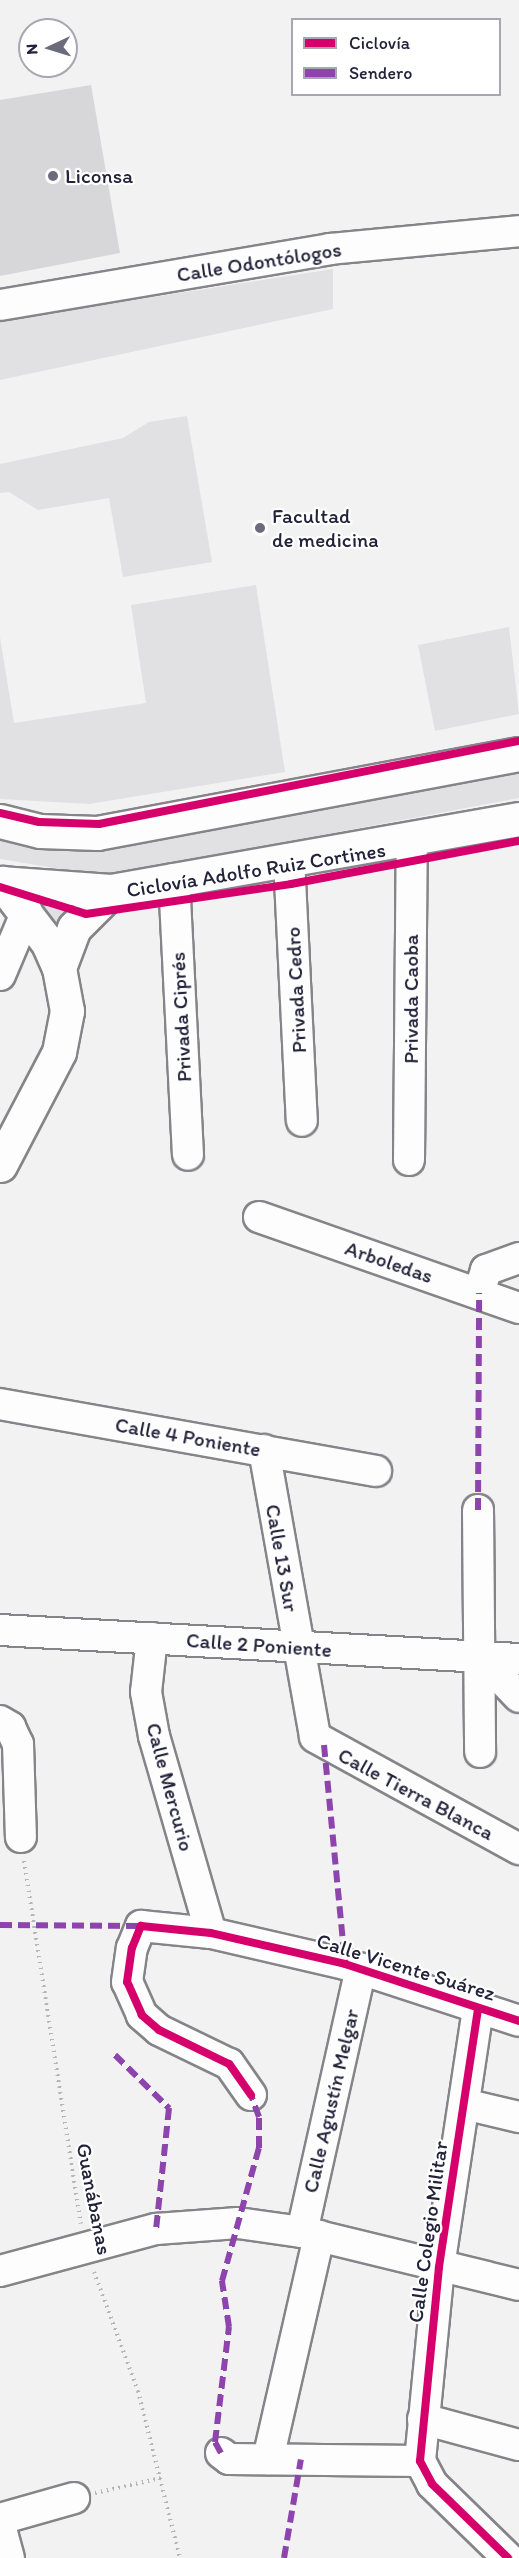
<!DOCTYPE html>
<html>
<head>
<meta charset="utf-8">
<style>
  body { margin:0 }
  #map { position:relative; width:519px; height:2558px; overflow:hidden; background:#f2f2f3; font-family:Itim,sans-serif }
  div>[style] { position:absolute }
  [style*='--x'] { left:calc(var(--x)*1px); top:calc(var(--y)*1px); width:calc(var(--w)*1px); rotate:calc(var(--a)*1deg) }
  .green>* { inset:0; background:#e1e1e4 }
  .building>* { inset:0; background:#d7d7d9 }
  .path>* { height:4px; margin-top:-2px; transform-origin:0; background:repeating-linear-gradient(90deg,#b5b5b8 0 1.5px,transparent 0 6px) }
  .roads { filter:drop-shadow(2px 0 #848489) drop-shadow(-2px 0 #848489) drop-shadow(0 2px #848489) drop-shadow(0 -2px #848489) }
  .minor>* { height:30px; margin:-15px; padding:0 15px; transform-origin:15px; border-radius:15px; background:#fdfdfd }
  .major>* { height:33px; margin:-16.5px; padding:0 16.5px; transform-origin:16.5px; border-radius:16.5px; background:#fdfdfd }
  .quiet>* { height:6px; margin-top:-3px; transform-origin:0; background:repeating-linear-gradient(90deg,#8e44ad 0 12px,transparent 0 18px) }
  .cycleway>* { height:8px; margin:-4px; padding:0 4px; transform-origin:4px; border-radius:4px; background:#d6006c }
  .dots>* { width:16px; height:16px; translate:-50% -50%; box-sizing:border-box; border:3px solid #fff; border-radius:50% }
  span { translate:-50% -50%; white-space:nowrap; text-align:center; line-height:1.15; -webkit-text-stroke:4.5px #fff; paint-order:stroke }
  .poi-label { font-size:21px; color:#22223b }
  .left { translate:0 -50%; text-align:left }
  .street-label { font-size:21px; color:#22223b }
  .legend { position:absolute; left:291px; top:18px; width:210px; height:78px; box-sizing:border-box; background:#fff; border:2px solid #a7a7b1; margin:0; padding:8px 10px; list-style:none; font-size:18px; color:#22223b }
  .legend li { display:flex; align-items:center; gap:12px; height:30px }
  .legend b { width:30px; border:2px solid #a7a7b1 }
  .north { position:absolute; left:18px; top:18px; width:60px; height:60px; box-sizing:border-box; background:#fff; border:2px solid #a7a7b1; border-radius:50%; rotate:266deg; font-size:16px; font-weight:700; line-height:24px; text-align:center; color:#22223b }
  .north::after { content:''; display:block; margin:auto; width:21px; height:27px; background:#6b6b7b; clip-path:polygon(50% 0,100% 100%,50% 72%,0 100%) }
</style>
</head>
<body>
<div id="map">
  <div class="green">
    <i style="clip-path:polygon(333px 269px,333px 309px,0 380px,0 321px)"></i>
    <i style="clip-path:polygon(187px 416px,212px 562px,123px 577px,109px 498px,38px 510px,9px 492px,0 493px,0 464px,123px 438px,149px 422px)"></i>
    <i style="clip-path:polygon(256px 585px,285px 772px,89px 804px,0 799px,0 637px,14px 723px,146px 703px,131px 605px)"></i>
    <i style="clip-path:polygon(509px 627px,519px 714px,435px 731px,418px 645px)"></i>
    <i style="clip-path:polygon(519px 761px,519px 798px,103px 876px,0 859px,0 827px,98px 840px)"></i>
    <i style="clip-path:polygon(19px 891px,75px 912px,55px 946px)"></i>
  </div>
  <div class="building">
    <i style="clip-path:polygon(91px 85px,120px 253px,0 276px,0 100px)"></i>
  </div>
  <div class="path">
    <i style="--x:24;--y:1861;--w:367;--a:81.1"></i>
    <i style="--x:94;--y:2272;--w:127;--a:69.7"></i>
    <i style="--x:138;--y:2391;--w:172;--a:75.9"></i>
    <i style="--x:95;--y:2493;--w:68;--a:-12.8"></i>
  </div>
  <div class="roads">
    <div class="minor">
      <i style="--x:0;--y:305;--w:335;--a:-9.6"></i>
      <i style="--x:330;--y:249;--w:190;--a:-5.4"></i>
      <i style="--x:289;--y:859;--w:262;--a:87.2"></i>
      <i style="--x:174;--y:879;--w:276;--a:87.1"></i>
      <i style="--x:0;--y:975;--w:69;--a:-67.1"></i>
      <i style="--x:409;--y:1160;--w:322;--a:-89.5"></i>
      <i style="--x:259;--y:1217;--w:275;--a:19.3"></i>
      <i style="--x:479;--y:1293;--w:24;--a:-73"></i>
      <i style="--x:486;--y:1270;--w:35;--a:-20"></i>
      <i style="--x:0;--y:1404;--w:382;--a:10.1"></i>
      <i style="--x:264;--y:1450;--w:291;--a:79.9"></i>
      <i style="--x:315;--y:1737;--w:233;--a:28.8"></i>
      <i style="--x:478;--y:1510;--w:242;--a:89.5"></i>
      <i style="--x:0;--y:1630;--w:520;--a:3.2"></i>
      <i style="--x:152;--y:1638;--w:54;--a:96.3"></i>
      <i style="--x:146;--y:1692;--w:45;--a:79.7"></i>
      <i style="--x:154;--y:1736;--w:205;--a:73.9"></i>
      <i style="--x:481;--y:1657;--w:55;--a:46.5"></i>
      <i style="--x:0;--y:1721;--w:12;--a:31"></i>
      <i style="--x:10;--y:1727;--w:19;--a:65"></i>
      <i style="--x:18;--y:1744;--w:93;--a:88.2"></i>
      <i style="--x:478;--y:2009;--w:261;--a:98.6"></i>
      <i style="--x:439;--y:2267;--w:195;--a:95.6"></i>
      <i style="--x:420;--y:2461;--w:26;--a:62"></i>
      <i style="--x:432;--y:2484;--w:106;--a:44.2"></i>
      <i style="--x:251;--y:2095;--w:38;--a:-125"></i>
      <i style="--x:229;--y:2064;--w:78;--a:-154.1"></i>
      <i style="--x:159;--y:2030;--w:23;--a:-139"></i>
      <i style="--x:142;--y:2015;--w:36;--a:-114"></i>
      <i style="--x:127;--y:1982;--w:34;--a:-82"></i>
      <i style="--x:132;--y:1948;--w:24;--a:-68"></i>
      <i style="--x:141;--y:1926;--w:70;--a:5.7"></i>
      <i style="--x:211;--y:1933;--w:138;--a:13"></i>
      <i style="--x:345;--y:1964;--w:183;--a:18.1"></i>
      <i style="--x:464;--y:2104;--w:57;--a:13.3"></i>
      <i style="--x:302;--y:2232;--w:270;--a:-77.4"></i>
      <i style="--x:0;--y:2271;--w:162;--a:-15.1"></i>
      <i style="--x:156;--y:2229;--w:82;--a:-4.2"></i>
      <i style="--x:238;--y:2223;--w:65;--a:8"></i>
      <i style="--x:302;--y:2232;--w:223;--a:13.7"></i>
      <i style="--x:423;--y:2419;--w:99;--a:15.2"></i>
      <i style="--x:221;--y:2453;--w:10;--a:37"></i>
      <i style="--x:229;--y:2459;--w:191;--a:0.6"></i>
      <i style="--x:268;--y:2459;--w:229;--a:-77.1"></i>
      <i style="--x:0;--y:2519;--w:77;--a:-15.8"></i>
    </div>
    <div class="major">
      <i style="--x:0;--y:821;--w:41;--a:14"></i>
      <i style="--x:40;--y:831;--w:57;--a:2"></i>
      <i style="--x:97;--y:833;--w:429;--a:-10.6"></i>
      <i style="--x:0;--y:883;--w:111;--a:4.1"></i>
      <i style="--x:111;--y:891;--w:414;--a:-10"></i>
      <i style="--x:59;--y:968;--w:43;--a:-69.4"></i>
      <i style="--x:74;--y:928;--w:52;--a:-45"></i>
      <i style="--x:0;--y:1165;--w:127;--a:-62.4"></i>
      <i style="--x:59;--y:1052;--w:42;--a:-79"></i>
      <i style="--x:67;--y:1011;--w:44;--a:-100.5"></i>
      <i style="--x:59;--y:968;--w:27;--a:-114"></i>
      <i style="--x:48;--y:943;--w:76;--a:-127.5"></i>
      <i style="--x:0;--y:2532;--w:27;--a:75"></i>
    </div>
  </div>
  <div class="quiet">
    <i style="--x:478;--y:1510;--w:217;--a:-89.7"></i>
    <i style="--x:324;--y:1745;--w:220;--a:84.5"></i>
    <i style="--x:0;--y:1925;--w:141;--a:0.4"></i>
    <i style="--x:115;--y:2055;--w:76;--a:44.5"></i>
    <i style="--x:169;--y:2108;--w:122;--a:96.1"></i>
    <i style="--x:221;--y:2453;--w:13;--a:-119"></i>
    <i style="--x:215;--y:2442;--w:116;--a:-83.1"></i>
    <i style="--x:229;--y:2327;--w:47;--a:-98.7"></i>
    <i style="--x:222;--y:2281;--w:138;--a:-74.5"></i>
    <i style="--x:259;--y:2148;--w:31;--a:-90"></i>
    <i style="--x:259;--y:2117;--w:23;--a:-110"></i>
    <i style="--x:284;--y:2558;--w:100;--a:-80.3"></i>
  </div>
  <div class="cycleway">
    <i style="--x:0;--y:813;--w:40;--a:13"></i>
    <i style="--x:39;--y:822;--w:60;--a:1.9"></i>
    <i style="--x:99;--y:824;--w:428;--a:-11.2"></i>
    <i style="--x:0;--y:887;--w:90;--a:17.4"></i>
    <i style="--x:86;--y:914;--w:207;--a:-8.3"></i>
    <i style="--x:291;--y:884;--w:232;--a:-10.7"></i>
    <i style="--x:478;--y:2009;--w:261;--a:98.6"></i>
    <i style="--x:439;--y:2267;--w:195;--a:95.6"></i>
    <i style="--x:420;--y:2461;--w:26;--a:62"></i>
    <i style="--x:432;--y:2484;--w:106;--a:44.2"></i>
    <i style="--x:251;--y:2095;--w:38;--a:-125"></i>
    <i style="--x:229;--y:2064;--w:78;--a:-154.1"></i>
    <i style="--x:159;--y:2030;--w:23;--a:-139"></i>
    <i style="--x:142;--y:2015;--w:36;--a:-114"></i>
    <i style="--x:127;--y:1982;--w:34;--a:-82"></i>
    <i style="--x:132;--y:1948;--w:24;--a:-68"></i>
    <i style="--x:141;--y:1926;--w:70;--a:5.7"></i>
    <i style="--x:211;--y:1933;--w:138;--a:13"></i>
    <i style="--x:345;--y:1964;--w:183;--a:18.1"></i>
  </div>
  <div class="dots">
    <i style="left:53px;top:176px;background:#6b6b7b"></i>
    <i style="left:260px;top:528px;background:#6b6b7b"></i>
  </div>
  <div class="poi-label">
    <span class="left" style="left:65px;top:176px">Liconsa</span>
    <span class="left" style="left:272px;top:528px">Facultad<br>de medicina</span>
  </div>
  <div class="street-label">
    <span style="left:259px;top:262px;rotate:-9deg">Calle Odontólogos</span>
    <span style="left:256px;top:870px;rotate:-9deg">Ciclovía Adolfo Ruiz Cortines</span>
    <span style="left:296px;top:990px;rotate:-93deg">Privada Cedro</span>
    <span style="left:411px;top:999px;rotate:-90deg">Privada Caoba</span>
    <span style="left:181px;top:1017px;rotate:-93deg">Privada Ciprés</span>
    <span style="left:389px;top:1262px;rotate:19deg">Arboledas</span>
    <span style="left:188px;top:1437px;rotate:10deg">Calle 4 Poniente</span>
    <span style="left:282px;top:1558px;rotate:80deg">Calle 13 Sur</span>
    <span style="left:259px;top:1645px;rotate:4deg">Calle 2 Poniente</span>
    <span style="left:170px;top:1787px;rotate:75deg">Calle Mercurio</span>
    <span style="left:416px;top:1794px;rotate:28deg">Calle Tierra Blanca</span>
    <span style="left:406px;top:1967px;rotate:17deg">Calle Vicente Suárez</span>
    <span style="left:331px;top:2101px;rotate:-77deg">Calle Agustín Melgar</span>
    <span style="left:94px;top:2199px;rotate:79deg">Guanábanas</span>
    <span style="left:428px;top:2232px;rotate:-82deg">Calle Colegio Militar</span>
  </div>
  <ul class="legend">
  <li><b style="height:8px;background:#d6006c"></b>Ciclovía</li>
  <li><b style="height:8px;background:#8e44ad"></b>Sendero</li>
  </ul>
  <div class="north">N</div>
</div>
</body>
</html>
